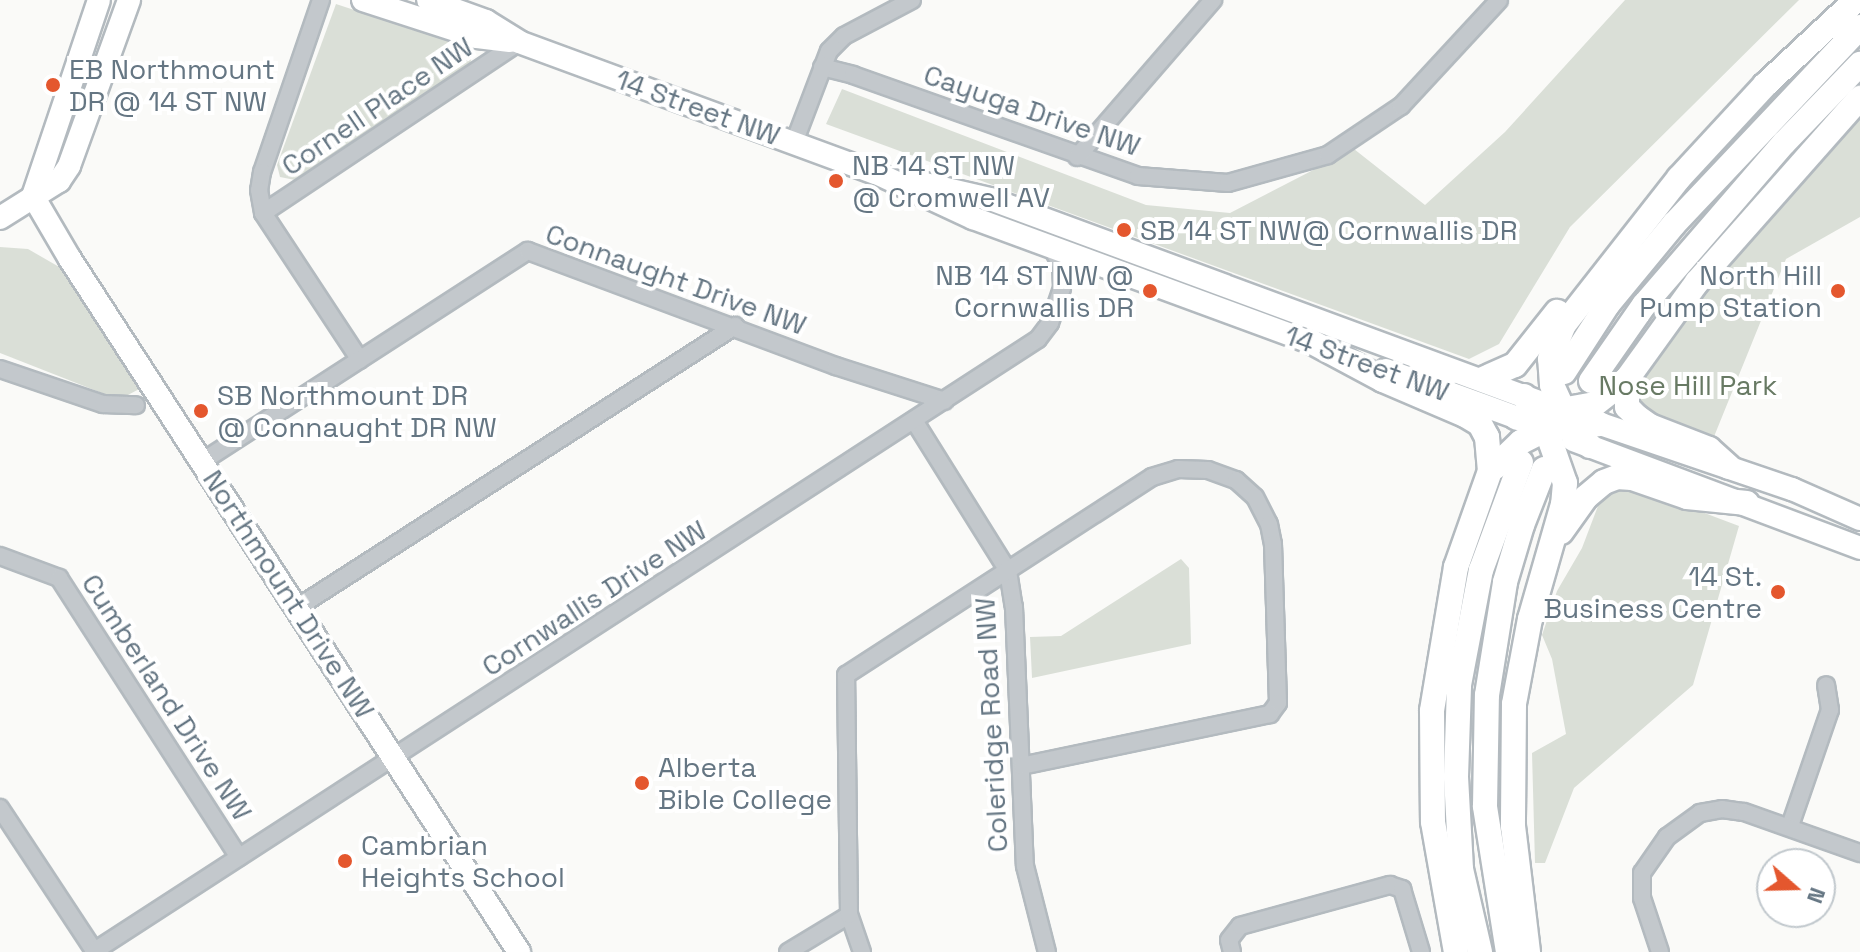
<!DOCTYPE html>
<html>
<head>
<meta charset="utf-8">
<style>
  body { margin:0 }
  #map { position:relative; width:1860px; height:952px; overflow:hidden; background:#fafaf8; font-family:"Space Grotesk",sans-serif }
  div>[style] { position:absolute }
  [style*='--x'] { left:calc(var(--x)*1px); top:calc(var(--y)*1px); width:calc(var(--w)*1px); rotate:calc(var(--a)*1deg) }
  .green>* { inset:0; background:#dadfd7 }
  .roads { filter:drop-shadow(2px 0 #b3babf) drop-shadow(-2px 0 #b3babf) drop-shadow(0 2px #b3babf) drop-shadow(0 -2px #b3babf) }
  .street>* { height:16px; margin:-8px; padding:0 8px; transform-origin:8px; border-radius:8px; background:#c3c8cc }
  .secondary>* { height:22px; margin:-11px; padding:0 11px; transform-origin:11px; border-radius:11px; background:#fff }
  .primary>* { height:24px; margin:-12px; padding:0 12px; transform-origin:12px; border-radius:12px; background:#fff }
  .dots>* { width:22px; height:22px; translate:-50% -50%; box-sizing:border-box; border:4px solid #fff; border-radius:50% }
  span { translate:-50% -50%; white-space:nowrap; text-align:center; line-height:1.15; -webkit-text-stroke:8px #fff; paint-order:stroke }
  .poi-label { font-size:28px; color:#657683 }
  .left { translate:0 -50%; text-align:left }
  .right { translate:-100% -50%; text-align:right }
  .street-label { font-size:28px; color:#657683 }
  .park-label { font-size:28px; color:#687a64 }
  .north { position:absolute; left:1756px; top:848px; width:80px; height:80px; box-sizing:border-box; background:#fff; border:2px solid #c1c8cd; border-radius:50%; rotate:110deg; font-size:22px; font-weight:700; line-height:32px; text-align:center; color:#657683 }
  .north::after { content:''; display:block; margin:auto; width:28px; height:36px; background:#e4572e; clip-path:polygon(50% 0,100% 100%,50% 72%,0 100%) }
</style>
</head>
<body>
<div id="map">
  <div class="green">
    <i style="clip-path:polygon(1625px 0,1799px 0,1570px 227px,1499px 344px,1469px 359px,826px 124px,842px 89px,1146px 205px,1230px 213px,1354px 149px,1425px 205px,1505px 132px)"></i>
    <i style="clip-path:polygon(336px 4px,473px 49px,470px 65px,295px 180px,280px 177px,277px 165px)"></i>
    <i style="clip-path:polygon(1860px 113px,1860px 217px,1786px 259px,1711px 444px,1645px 416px,1635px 388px,1655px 354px,1760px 224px)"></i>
    <i style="clip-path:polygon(0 247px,28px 249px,61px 268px,143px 387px,126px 396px,112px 397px,0 353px)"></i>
    <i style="clip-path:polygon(1627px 490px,1654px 494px,1739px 526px,1693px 685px,1574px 788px,1545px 863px,1535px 863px,1532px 753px,1566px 734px,1552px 659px,1542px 635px,1557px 591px,1582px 548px,1601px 498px,1612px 491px)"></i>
    <i style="clip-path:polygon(1181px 559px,1189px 568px,1191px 644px,1032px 678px,1030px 637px,1061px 636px)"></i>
  </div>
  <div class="roads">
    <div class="street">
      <i style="--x:321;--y:0;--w:182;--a:108.9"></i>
      <i style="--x:262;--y:172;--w:18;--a:99"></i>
      <i style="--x:259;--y:190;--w:23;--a:80"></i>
      <i style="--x:263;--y:213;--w:176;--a:56.6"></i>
      <i style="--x:822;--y:67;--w:32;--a:14"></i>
      <i style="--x:853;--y:75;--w:302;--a:19.5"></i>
      <i style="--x:1138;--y:176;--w:90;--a:4.4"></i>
      <i style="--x:1228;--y:183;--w:104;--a:-15.6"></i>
      <i style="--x:1328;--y:155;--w:88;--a:-33.9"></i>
      <i style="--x:1401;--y:106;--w:144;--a:-47.2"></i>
      <i style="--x:794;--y:143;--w:98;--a:-69.2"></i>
      <i style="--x:829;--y:51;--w:21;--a:-45"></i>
      <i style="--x:844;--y:36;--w:77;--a:-27.9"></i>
      <i style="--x:1077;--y:157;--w:208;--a:-49.1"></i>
      <i style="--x:263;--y:213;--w:308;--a:-33.7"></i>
      <i style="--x:0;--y:369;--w:109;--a:18.8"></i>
      <i style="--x:103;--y:404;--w:33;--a:2"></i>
      <i style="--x:915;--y:422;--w:176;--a:58"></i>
      <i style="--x:1008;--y:571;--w:36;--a:81"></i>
      <i style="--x:1014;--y:607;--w:259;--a:87.6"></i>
      <i style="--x:1025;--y:866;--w:89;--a:75.7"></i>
      <i style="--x:203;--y:461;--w:387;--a:-32.9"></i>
      <i style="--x:528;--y:251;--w:329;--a:20.5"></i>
      <i style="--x:836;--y:366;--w:114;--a:17.8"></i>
      <i style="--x:0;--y:556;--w:63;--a:20.4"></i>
      <i style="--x:59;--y:578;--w:332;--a:57.2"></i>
      <i style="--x:298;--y:607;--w:520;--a:-32.74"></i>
      <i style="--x:0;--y:808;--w:173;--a:56.6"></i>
      <i style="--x:1790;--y:826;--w:123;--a:-71"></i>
      <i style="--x:1830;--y:710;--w:25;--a:-99"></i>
      <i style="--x:93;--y:952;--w:1126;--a:-32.97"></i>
      <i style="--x:1038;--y:339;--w:20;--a:-53"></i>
      <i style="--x:1050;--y:323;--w:37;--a:-71"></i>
      <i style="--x:1062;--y:288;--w:23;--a:-92"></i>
      <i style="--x:1061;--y:265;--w:19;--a:-118"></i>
      <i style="--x:788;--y:952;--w:71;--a:-31.2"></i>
      <i style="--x:862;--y:952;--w:39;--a:-109"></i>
      <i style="--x:849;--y:915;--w:240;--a:-90.7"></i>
      <i style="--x:846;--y:675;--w:364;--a:-32.9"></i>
      <i style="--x:1152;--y:477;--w:27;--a:-17"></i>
      <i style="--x:1178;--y:469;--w:30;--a:2"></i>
      <i style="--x:1208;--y:470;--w:30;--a:20"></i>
      <i style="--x:1236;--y:480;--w:25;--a:42"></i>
      <i style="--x:1255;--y:497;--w:30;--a:63"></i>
      <i style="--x:1269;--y:524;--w:20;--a:79"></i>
      <i style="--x:1273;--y:544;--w:159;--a:88.2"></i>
      <i style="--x:1278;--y:703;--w:14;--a:126"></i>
      <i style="--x:1270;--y:714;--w:253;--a:168.2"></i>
      <i style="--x:1232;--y:952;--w:12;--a:-104"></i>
      <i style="--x:1229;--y:940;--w:18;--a:-52"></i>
      <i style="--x:1240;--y:926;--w:156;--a:-15.3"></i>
      <i style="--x:1390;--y:885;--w:13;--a:18"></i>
      <i style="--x:1402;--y:889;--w:66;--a:73.2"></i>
      <i style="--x:1660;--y:952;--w:57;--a:-108.4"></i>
      <i style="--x:1642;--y:898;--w:25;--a:-90"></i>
      <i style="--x:1642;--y:873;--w:44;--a:-55.2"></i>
      <i style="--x:1667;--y:837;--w:41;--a:-36"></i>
      <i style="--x:1700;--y:813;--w:22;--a:-10"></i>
      <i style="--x:1722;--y:809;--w:22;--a:8"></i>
      <i style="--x:1744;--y:812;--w:123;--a:19.5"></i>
    </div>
    <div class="secondary">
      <i style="--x:99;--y:0;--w:207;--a:108.6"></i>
      <i style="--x:33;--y:196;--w:73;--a:59.6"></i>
      <i style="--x:70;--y:259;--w:826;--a:57.06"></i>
      <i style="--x:363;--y:0;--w:120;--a:18"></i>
      <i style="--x:477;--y:37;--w:33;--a:7"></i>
      <i style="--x:428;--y:0;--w:62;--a:19.9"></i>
      <i style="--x:486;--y:21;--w:39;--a:32"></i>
      <i style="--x:519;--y:42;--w:380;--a:20.2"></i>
      <i style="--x:876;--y:173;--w:107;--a:24.9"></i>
      <i style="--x:973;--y:218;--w:377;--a:20.2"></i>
      <i style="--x:916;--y:182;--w:76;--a:12.9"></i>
      <i style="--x:990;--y:199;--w:585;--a:20.29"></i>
      <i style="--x:0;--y:218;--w:70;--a:-32.1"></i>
      <i style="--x:59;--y:181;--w:18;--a:-56"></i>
      <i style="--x:69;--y:166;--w:177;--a:-70.1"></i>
      <i style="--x:1386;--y:370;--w:158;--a:20"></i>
      <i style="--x:1583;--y:418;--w:221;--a:18.8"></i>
      <i style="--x:1792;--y:489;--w:74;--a:23.8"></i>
      <i style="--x:1573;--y:440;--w:307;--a:20.6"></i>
    </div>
    <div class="primary">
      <i style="--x:1312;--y:342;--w:81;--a:28.2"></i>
      <i style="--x:1383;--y:380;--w:89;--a:23.1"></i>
      <i style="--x:1465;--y:415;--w:17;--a:31"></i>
      <i style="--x:1480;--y:424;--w:15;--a:62"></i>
      <i style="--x:1487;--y:437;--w:34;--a:85"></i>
      <i style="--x:1490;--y:471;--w:102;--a:109.5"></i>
      <i style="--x:1456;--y:567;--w:146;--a:99.5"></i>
      <i style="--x:1432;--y:711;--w:111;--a:89.5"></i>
      <i style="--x:1433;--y:822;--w:132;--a:80"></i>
      <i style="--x:1564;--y:372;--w:81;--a:-57.1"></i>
      <i style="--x:1608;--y:304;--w:104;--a:-50.5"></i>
      <i style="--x:1674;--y:224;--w:271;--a:-46.6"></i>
      <i style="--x:1483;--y:379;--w:35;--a:-24"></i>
      <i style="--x:1515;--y:365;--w:68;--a:-51.6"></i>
      <i style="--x:1591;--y:381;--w:93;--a:-55.1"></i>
      <i style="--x:1644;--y:305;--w:214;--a:-49.2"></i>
      <i style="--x:1784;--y:143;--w:110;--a:-46.1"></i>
      <i style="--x:1524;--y:396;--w:40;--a:56"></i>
      <i style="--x:1546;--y:429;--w:57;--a:70.6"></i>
      <i style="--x:1565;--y:483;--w:21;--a:95"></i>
      <i style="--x:1563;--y:504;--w:120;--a:106"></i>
      <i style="--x:1530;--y:619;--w:86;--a:100.7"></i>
      <i style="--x:1514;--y:704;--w:122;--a:90.5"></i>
      <i style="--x:1513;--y:826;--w:127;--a:83.2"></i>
      <i style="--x:1517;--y:418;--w:79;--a:-10.2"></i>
      <i style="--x:1595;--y:404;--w:41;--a:-38"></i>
      <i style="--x:1590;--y:446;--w:27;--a:-135"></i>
      <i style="--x:1571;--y:427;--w:46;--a:-114.3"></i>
      <i style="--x:1552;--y:385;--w:26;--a:-94"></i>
      <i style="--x:1550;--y:359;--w:35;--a:-68"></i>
      <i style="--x:1563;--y:326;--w:188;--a:-51.9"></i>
      <i style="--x:1679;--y:178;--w:127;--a:-47.2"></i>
      <i style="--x:1765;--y:85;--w:125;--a:-43"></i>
      <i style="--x:1495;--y:467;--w:36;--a:-44"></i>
      <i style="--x:1521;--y:442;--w:28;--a:-27"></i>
      <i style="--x:1546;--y:429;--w:54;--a:-5.3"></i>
      <i style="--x:1729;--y:467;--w:27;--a:-138"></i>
      <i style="--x:1709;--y:449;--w:63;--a:-158.7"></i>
      <i style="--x:1650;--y:426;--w:16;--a:-145"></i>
      <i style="--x:1637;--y:417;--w:14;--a:-135"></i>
      <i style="--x:1627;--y:407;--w:28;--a:-90"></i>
      <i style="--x:1627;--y:379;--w:120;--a:-54.2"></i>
      <i style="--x:1697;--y:282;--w:246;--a:-48.5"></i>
      <i style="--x:1561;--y:532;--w:43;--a:-54.5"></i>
      <i style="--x:1586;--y:497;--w:23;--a:-40"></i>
      <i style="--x:1604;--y:482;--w:14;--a:-21"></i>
      <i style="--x:1617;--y:477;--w:15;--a:4"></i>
      <i style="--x:1632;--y:478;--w:58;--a:19.1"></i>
      <i style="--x:1687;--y:497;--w:60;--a:5.7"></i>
      <i style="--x:1480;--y:952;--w:85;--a:-102.9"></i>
      <i style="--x:1461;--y:869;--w:92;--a:-93.1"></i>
      <i style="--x:1456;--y:777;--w:92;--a:-88.1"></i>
      <i style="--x:1459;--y:685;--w:117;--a:-79.2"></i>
      <i style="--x:1481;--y:570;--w:115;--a:-69.7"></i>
      <i style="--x:1508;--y:952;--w:148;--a:-99"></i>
      <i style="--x:1485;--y:806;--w:111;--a:-89"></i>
      <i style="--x:1487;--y:695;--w:114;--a:-80.9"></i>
      <i style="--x:1505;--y:582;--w:59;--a:-73.4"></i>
      <i style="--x:1522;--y:525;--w:60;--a:-68.6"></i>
    </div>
  </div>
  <div class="dots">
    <i style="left:53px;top:85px;background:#e4572e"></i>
    <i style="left:836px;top:181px;background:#e4572e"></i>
    <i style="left:1124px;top:230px;background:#e4572e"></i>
    <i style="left:1150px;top:291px;background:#e4572e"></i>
    <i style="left:1838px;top:291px;background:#e4572e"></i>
    <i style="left:201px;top:411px;background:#e4572e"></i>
    <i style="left:1778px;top:592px;background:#e4572e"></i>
    <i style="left:642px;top:783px;background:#e4572e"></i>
    <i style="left:345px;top:861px;background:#e4572e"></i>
  </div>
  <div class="poi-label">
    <span class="left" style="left:69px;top:85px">EB Northmount<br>DR @ 14 ST NW</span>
    <span class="left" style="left:852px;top:181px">NB 14 ST NW<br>@ Cromwell AV</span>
    <span class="left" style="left:1140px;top:230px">SB 14 ST NW@ Cornwallis DR</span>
    <span class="right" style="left:1134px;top:291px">NB 14 ST NW @<br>Cornwallis DR</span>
    <span class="right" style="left:1822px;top:291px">North Hill<br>Pump Station</span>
    <span class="left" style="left:217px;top:411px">SB Northmount DR<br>@ Connaught DR NW</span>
    <span class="right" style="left:1762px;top:592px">14 St.<br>Business Centre</span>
    <span class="left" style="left:658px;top:783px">Alberta<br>Bible College</span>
    <span class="left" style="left:361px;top:861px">Cambrian<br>Heights School</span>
  </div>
  <div class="street-label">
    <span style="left:377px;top:106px;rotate:-34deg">Cornell Place NW</span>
    <span style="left:698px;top:107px;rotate:20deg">14 Street NW</span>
    <span style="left:1032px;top:110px;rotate:19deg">Cayuga Drive NW</span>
    <span style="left:676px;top:279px;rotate:20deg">Connaught Drive NW</span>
    <span style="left:1367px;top:363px;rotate:20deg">14 Street NW</span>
    <span style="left:289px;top:594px;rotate:57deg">Northmount Drive NW</span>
    <span style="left:594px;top:598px;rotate:-33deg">Cornwallis Drive NW</span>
    <span style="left:167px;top:697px;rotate:57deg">Cumberland Drive NW</span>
    <span style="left:991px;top:725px;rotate:-93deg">Coleridge Road NW</span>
  </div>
  <div class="park-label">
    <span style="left:1688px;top:385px">Nose Hill Park</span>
  </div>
  <div class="north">N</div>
</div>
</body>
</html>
